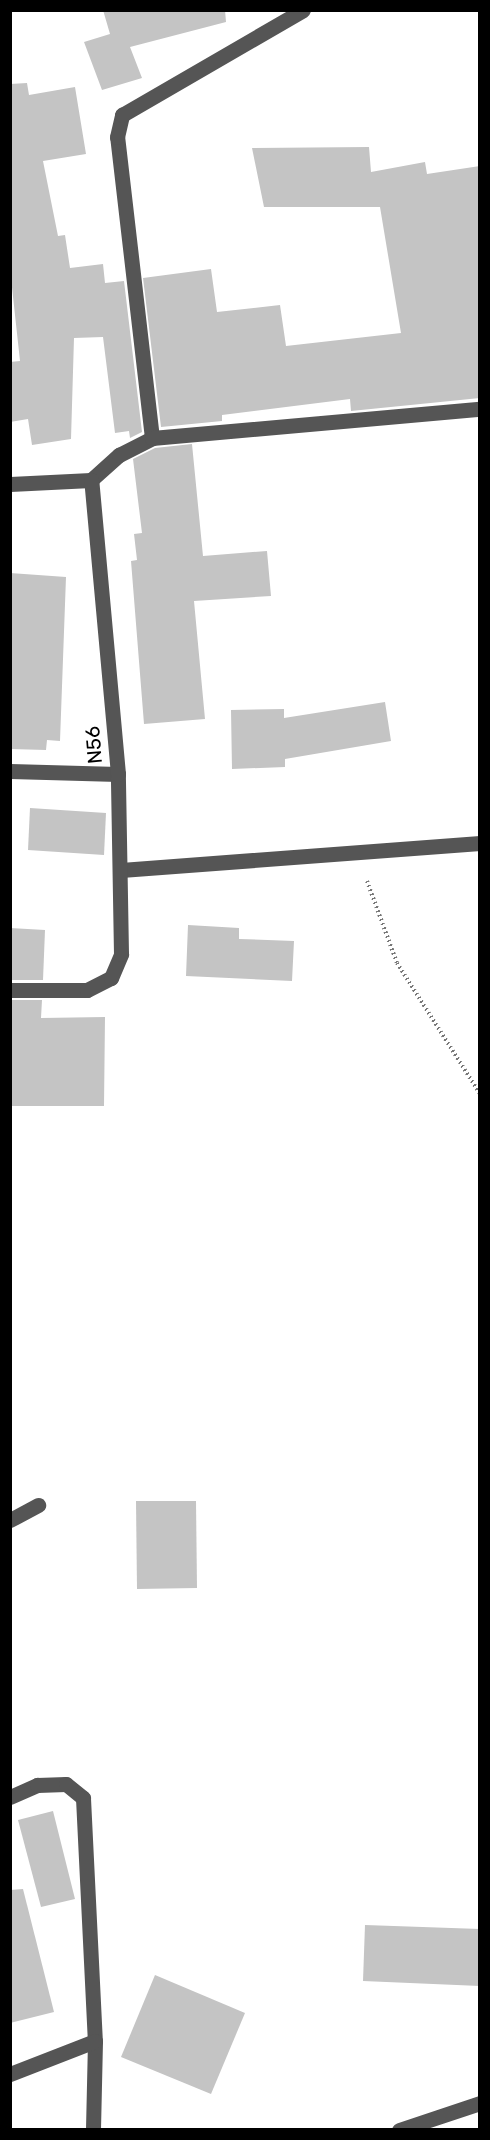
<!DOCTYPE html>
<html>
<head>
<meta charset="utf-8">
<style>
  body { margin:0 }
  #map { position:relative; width:490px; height:2140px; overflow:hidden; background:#fff; font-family:Rubik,sans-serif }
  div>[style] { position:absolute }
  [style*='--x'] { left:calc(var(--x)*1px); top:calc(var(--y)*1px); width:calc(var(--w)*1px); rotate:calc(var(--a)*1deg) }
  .building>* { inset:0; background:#c4c4c4 }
  .path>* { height:4px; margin-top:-2px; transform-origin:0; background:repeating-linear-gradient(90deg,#777 0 1.5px,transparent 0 4.5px) }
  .minor>* { height:15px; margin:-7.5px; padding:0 7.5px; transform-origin:7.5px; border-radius:7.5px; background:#555 }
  span { translate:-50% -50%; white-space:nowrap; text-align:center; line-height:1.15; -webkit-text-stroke:5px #fff; paint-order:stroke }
  .street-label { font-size:20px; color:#000 }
  .frame { position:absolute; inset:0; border:12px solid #000; pointer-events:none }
</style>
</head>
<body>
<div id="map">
  <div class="building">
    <i style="clip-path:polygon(103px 10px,225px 10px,226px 22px,130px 47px,142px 78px,102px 90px,84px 42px,110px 34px)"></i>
    <i style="clip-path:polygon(27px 83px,29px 95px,75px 87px,86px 154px,43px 161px,58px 236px,65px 235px,70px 268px,103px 264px,105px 283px,124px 281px,142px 432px,130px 438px,129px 431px,115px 433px,103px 337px,74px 338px,71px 439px,32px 445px,28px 419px,10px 422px,10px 362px,20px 361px,10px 269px,10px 84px)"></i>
    <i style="clip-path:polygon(369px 147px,371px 172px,425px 162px,427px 174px,480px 166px,480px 398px,351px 411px,350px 399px,222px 415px,222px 421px,161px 427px,143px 278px,211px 269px,217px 312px,280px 305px,286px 346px,401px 333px,380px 207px,264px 207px,252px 148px)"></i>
    <i style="clip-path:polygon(192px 444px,203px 556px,267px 551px,271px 596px,194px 601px,205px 719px,144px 724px,131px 561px,137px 560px,134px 534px,142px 533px,133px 459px,155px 448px)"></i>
    <i style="clip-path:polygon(10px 573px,66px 577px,60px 741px,47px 740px,46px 750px,10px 749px)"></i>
    <i style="clip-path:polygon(385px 702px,391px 741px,285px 759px,285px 767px,232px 769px,231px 710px,284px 709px,284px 718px)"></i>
    <i style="clip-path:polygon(30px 808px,106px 813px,104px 855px,28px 850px)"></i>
    <i style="clip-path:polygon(188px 925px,239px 928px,239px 939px,294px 941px,292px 981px,186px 976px)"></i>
    <i style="clip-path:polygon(10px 928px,45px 930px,43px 980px,10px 980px)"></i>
    <i style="clip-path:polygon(10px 1000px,42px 1000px,41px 1018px,105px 1017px,104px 1106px,10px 1106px)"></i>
    <i style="clip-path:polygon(136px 1501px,196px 1501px,197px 1588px,137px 1589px)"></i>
    <i style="clip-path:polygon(53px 1811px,75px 1899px,41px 1907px,18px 1820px)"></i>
    <i style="clip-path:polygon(23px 1889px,54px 2012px,10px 2023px,10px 1890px)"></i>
    <i style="clip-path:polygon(365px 1925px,480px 1929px,480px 1986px,363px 1981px)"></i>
    <i style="clip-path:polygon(155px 1975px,245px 2013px,211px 2094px,121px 2057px)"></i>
  </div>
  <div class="path">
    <i style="--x:367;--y:881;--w:87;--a:69.9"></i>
    <i style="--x:397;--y:963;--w:155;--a:57.6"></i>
  </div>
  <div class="minor">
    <i style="--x:152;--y:438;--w:303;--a:-96.6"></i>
    <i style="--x:117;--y:137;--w:23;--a:-77"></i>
    <i style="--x:122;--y:115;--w:209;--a:-30.1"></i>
    <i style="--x:91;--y:480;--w:38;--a:-42"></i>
    <i style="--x:119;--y:455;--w:37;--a:-27"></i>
    <i style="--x:152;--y:438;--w:329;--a:-5.1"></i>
    <i style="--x:10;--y:484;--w:81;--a:-2.8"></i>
    <i style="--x:10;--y:771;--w:108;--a:1.6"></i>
    <i style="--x:121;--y:870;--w:360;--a:-4.3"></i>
    <i style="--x:10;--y:990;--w:77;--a:0"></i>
    <i style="--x:87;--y:990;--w:27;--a:-27"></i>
    <i style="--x:111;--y:978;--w:26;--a:-67"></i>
    <i style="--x:121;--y:954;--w:180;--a:-91"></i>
    <i style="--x:118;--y:774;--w:295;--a:-95.2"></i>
    <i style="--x:10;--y:1520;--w:32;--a:-28"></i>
    <i style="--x:10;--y:1797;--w:30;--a:-24"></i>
    <i style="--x:37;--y:1785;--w:29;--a:-2"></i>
    <i style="--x:66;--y:1784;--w:22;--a:39"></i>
    <i style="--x:83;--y:1798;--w:243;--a:87.2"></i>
    <i style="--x:95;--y:2041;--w:89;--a:91.3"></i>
    <i style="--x:10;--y:2074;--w:91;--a:-21.2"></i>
    <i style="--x:399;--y:2130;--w:85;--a:-18.4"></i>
  </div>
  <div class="street-label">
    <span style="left:94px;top:745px;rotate:-95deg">N56</span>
  </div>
  <div class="frame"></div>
</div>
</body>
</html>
